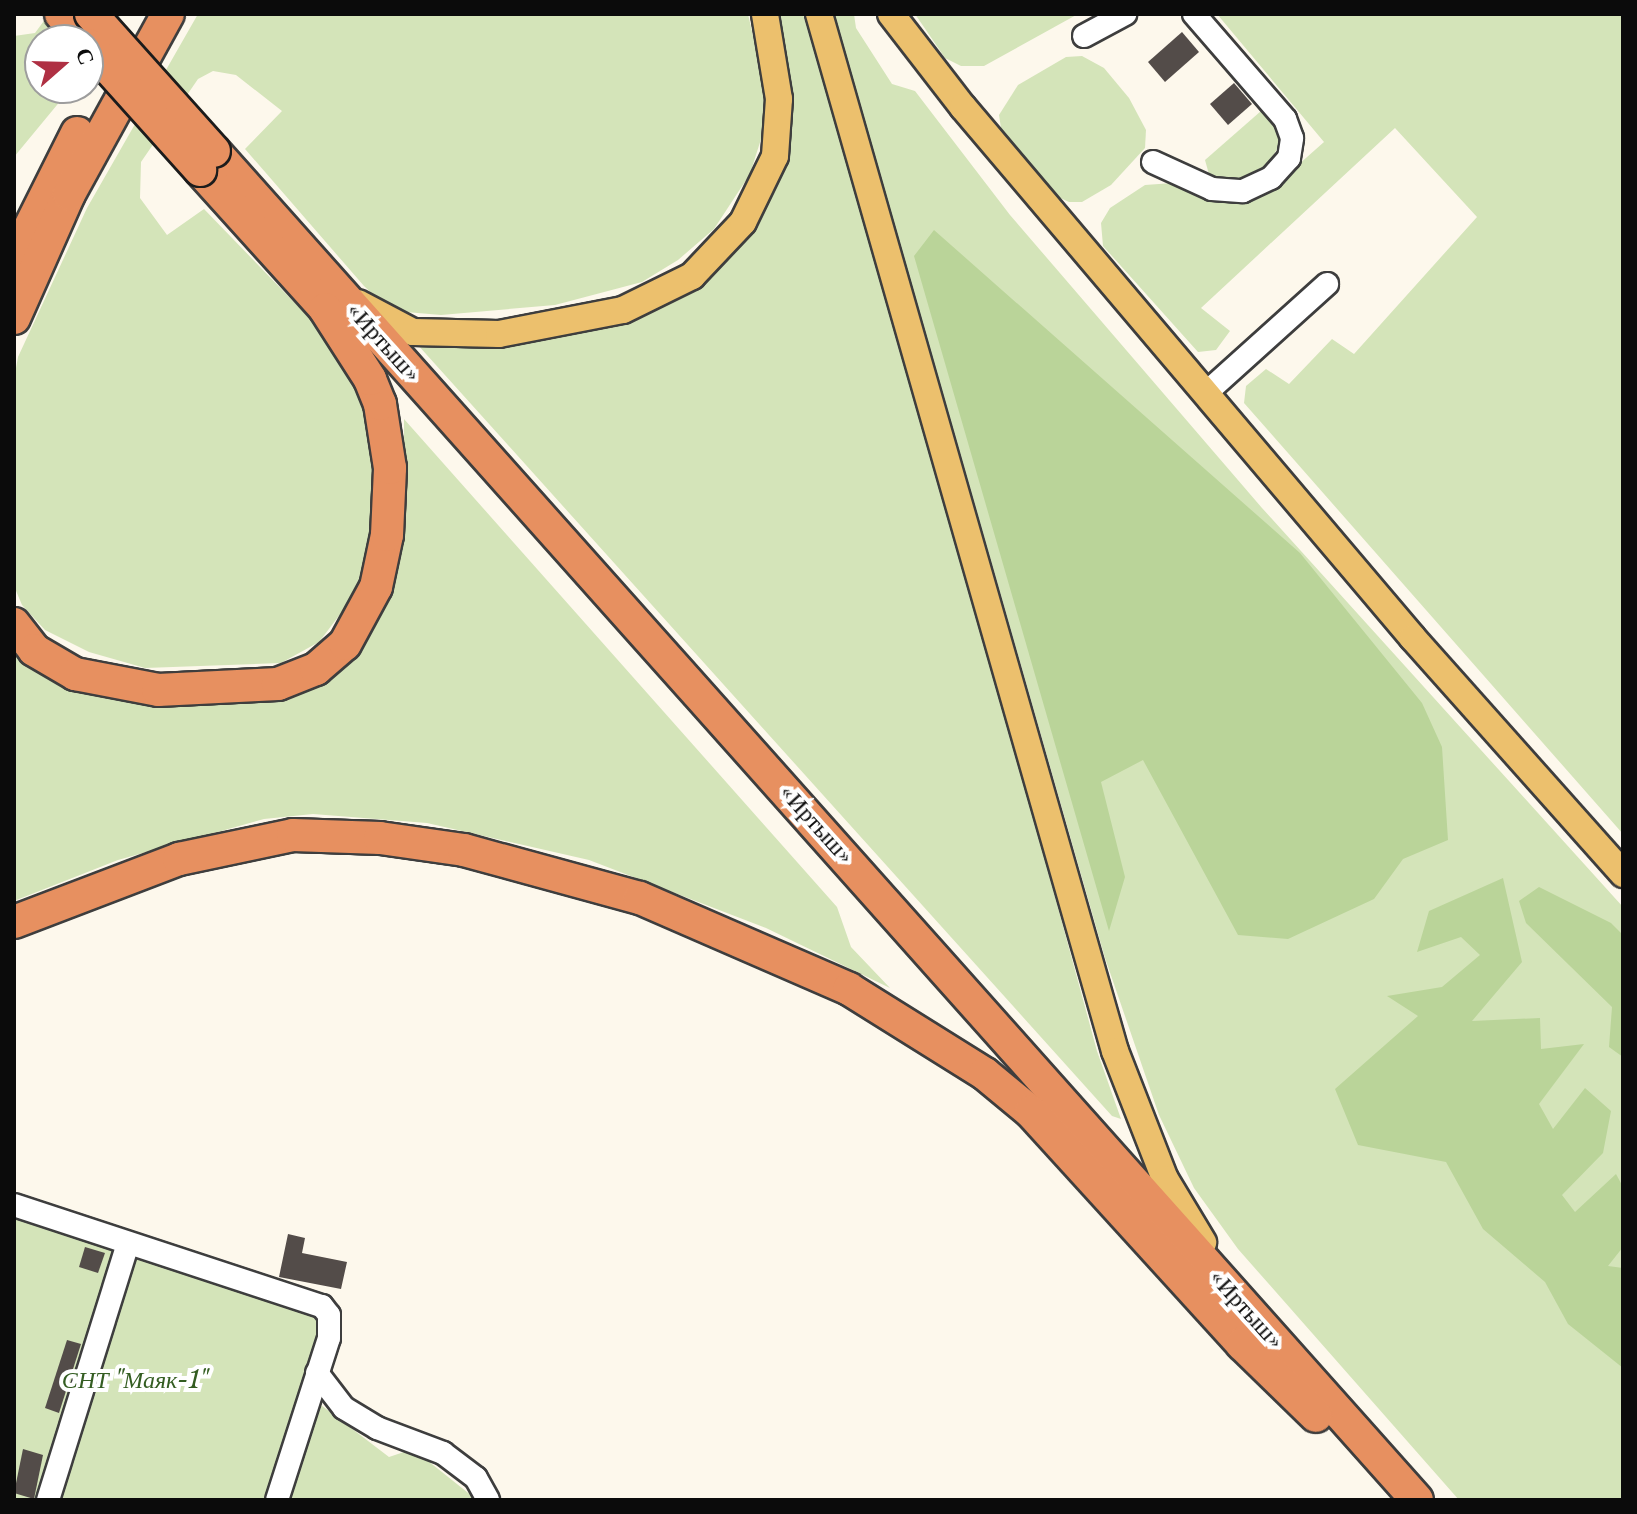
<!DOCTYPE html>
<html>
<head>
<meta charset="utf-8">
<style>
  body { margin:0 }
  #map { position:relative; width:1637px; height:1514px; overflow:hidden; background:#fdf8ec; font-family:"Libre Baskerville",serif }
  div>[style] { position:absolute }
  [style*='--x'] { left:calc(var(--x)*1px); top:calc(var(--y)*1px); width:calc(var(--w)*1px); rotate:calc(var(--a)*1deg) }
  .green>* { inset:0; background:#d4e4b9 }
  .forest>* { inset:0; background:#bad499 }
  .building>* { inset:0; background:#534c49 }
  .roads { filter:drop-shadow(2px 0 #3e3e3e) drop-shadow(-2px 0 #3e3e3e) drop-shadow(0 2px #3e3e3e) drop-shadow(0 -2px #3e3e3e) }
  .minor>* { height:22px; margin:-11px; padding:0 11px; transform-origin:11px; border-radius:11px; background:#fff }
  .major>* { height:26px; margin:-13px; padding:0 13px; transform-origin:13px; border-radius:13px; background:#ecc06d }
  .highway>* { height:32px; margin:-16px; padding:0 16px; transform-origin:16px; border-radius:16px; background:#e79060 }
  .bridges { filter:drop-shadow(2px 0 #1c1c1c) drop-shadow(-2px 0 #1c1c1c) drop-shadow(0 2px #1c1c1c) drop-shadow(0 -2px #1c1c1c) }
  .highway-bridge>* { height:32px; margin:-16px; padding:0 16px; transform-origin:16px; border-radius:16px; background:#e79060 }
  span { translate:-50% -50%; white-space:nowrap; text-align:center; line-height:1.15; -webkit-text-stroke:8px #fff; paint-order:stroke }
  .street-label { font-size:24px; color:#0b0b0b }
  .park-label { font-size:24px; color:#345d22; font-style:italic }
  .frame { position:absolute; inset:0; border:16px solid #0b0b0b; pointer-events:none }
  .north { position:absolute; left:24px; top:24px; width:80px; height:80px; box-sizing:border-box; background:#fff; border:2px solid #9d9d9d; border-radius:50%; rotate:70deg; font-size:22px; font-weight:700; line-height:32px; text-align:center; color:#0b0b0b }
  .north::after { content:''; display:block; margin:auto; width:28px; height:36px; background:#af3043; clip-path:polygon(50% 0,100% 100%,50% 72%,0 100%) }
</style>
</head>
<body>
<div id="map">
  <div class="green">
    <i style="clip-path:polygon(49px 14px,121px 14px,88px 64px,88px 40px,40px 40px,40px 88px,71px 88px,14px 157px,14px 36px,35px 33px)"></i>
    <i style="clip-path:polygon(198px 14px,748px 14px,765px 89px,761px 139px,750px 174px,714px 229px,678px 260px,642px 282px,555px 305px,441px 315px,406px 312px,381px 302px,364px 286px,245px 149px,282px 111px,236px 75px,213px 71px,198px 79px,141px 162px,140px 198px,167px 235px,204px 209px,350px 360px,370px 408px,375px 462px,369px 541px,357px 592px,319px 642px,281px 663px,145px 668px,89px 652px,45px 630px,22px 605px,14px 586px,14px 379px,18px 357px,87px 208px)"></i>
    <i style="clip-path:polygon(778px 14px,803px 14px,980px 621px,1097px 1051px,1121px 1119px,1112px 1116px,417px 344px,635px 318px,682px 297px,718px 270px,744px 237px,783px 166px,791px 134px)"></i>
    <i style="clip-path:polygon(834px 14px,854px 14px,856px 28px,892px 84px,915px 91px,1010px 215px,1262px 508px,1623px 907px,1623px 1500px,1459px 1500px,1238px 1249px,1194px 1188px,1159px 1115px,1105px 958px)"></i>
    <i style="clip-path:polygon(915px 14px,1078px 14px,984px 66px,961px 66px,945px 58px)"></i>
    <i style="clip-path:polygon(1217px 14px,1623px 14px,1623px 834px,1244px 403px,1246px 386px,1266px 369px,1289px 384px,1332px 339px,1354px 354px,1477px 217px,1395px 128px,1201px 308px,1230px 331px,1216px 350px,1198px 352px,1103px 246px,1101px 223px,1110px 208px,1145px 185px,1173px 183px,1205px 195px,1280px 181px,1324px 142px)"></i>
    <i style="clip-path:polygon(1082px 56px,1104px 68px,1129px 98px,1146px 130px,1145px 148px,1111px 185px,1082px 202px,1069px 202px,1056px 196px,1001px 128px,999px 115px,1018px 85px,1066px 57px)"></i>
    <i style="clip-path:polygon(1269px 104px,1279px 126px,1278px 147px,1269px 164px,1241px 181px,1210px 178px,1205px 160px)"></i>
    <i style="clip-path:polygon(404px 419px,837px 907px,851px 947px,890px 988px,766px 928px,589px 860px,427px 823px,313px 814px,264px 819px,118px 860px,14px 901px,14px 649px,154px 698px,351px 659px,384px 607px,393px 568px,404px 486px)"></i>
    <i style="clip-path:polygon(14px 1213px,322px 1318px,302px 1397px,317px 1402px,389px 1457px,413px 1449px,477px 1500px,14px 1500px)"></i>
  </div>
  <div class="forest">
    <i style="clip-path:polygon(934px 230px,1300px 553px,1422px 703px,1442px 747px,1448px 840px,1403px 859px,1374px 899px,1288px 939px,1238px 935px,1143px 760px,1101px 782px,1125px 877px,1109px 931px,914px 256px)"></i>
    <i style="clip-path:polygon(1503px 878px,1522px 962px,1472px 1021px,1540px 1018px,1541px 1049px,1584px 1044px,1539px 1104px,1553px 1129px,1585px 1088px,1611px 1111px,1603px 1153px,1562px 1195px,1575px 1212px,1616px 1174px,1623px 1187px,1623px 1247px,1608px 1266px,1623px 1268px,1623px 1368px,1568px 1324px,1545px 1282px,1483px 1229px,1446px 1162px,1358px 1145px,1335px 1089px,1418px 1016px,1387px 996px,1442px 987px,1480px 955px,1461px 937px,1417px 952px,1429px 911px)"></i>
    <i style="clip-path:polygon(1539px 887px,1611px 923px,1623px 935px,1623px 1057px,1609px 1047px,1612px 1007px,1526px 923px,1519px 901px)"></i>
  </div>
  <div class="building">
    <i style="clip-path:polygon(1182px 32px,1199px 52px,1165px 82px,1148px 62px)"></i>
    <i style="clip-path:polygon(1234px 83px,1252px 104px,1228px 125px,1210px 104px)"></i>
    <i style="clip-path:polygon(288px 1234px,305px 1238px,302px 1253px,347px 1262px,341px 1289px,279px 1277px)"></i>
    <i style="clip-path:polygon(85px 1247px,105px 1253px,98px 1273px,79px 1267px)"></i>
    <i style="clip-path:polygon(67px 1340px,81px 1344px,59px 1413px,45px 1408px)"></i>
    <i style="clip-path:polygon(23px 1449px,43px 1455px,34px 1499px,14px 1493px)"></i>
  </div>
  <div class="roads">
    <div class="minor">
      <i style="--x:1084;--y:36;--w:47;--a:-28.2"></i>
      <i style="--x:1153;--y:162;--w:65;--a:24.6"></i>
      <i style="--x:1212;--y:189;--w:31;--a:4"></i>
      <i style="--x:1243;--y:191;--w:31;--a:-25"></i>
      <i style="--x:1271;--y:178;--w:27;--a:-48"></i>
      <i style="--x:1289;--y:158;--w:20;--a:-81"></i>
      <i style="--x:1292;--y:138;--w:20;--a:-110"></i>
      <i style="--x:1285;--y:119;--w:139;--a:-130.9"></i>
      <i style="--x:1206;--y:393;--w:163;--a:-42"></i>
      <i style="--x:14;--y:1205;--w:324;--a:18.2"></i>
      <i style="--x:322;--y:1306;--w:11;--a:52"></i>
      <i style="--x:329;--y:1315;--w:23;--a:90"></i>
      <i style="--x:329;--y:1338;--w:170;--a:107.8"></i>
      <i style="--x:317;--y:1373;--w:44;--a:52.4"></i>
      <i style="--x:344;--y:1408;--w:39;--a:31"></i>
      <i style="--x:377;--y:1428;--w:71;--a:20.7"></i>
      <i style="--x:443;--y:1453;--w:41;--a:37.1"></i>
      <i style="--x:476;--y:1478;--w:25;--a:61"></i>
      <i style="--x:48;--y:1500;--w:269;--a:-72.7"></i>
    </div>
    <div class="major">
      <i style="--x:819;--y:14;--w:1078;--a:74.07"></i>
      <i style="--x:1115;--y:1051;--w:137;--a:68.7"></i>
      <i style="--x:1165;--y:1179;--w:74;--a:58.9"></i>
      <i style="--x:891;--y:14;--w:118;--a:52.3"></i>
      <i style="--x:963;--y:107;--w:696;--a:49.72"></i>
      <i style="--x:1413;--y:638;--w:316;--a:48.3"></i>
      <i style="--x:358;--y:303;--w:62;--a:27.8"></i>
      <i style="--x:413;--y:332;--w:86;--a:1.3"></i>
      <i style="--x:499;--y:334;--w:126;--a:-11"></i>
      <i style="--x:623;--y:310;--w:77;--a:-26.2"></i>
      <i style="--x:692;--y:276;--w:74;--a:-46.6"></i>
      <i style="--x:743;--y:222;--w:73;--a:-64.1"></i>
      <i style="--x:775;--y:156;--w:57;--a:-86"></i>
      <i style="--x:779;--y:99;--w:86;--a:-99.4"></i>
    </div>
    <div class="highway">
      <i style="--x:61;--y:14;--w:35;--a:49"></i>
      <i style="--x:214;--y:151;--w:1807;--a:48.27"></i>
      <i style="--x:200;--y:170;--w:195;--a:47.9"></i>
      <i style="--x:14;--y:259;--w:141;--a:-63.4"></i>
      <i style="--x:14;--y:318;--w:136;--a:-66.1"></i>
      <i style="--x:69;--y:194;--w:205;--a:-61.2"></i>
      <i style="--x:14;--y:624;--w:33;--a:52"></i>
      <i style="--x:34;--y:650;--w:48;--a:30.3"></i>
      <i style="--x:75;--y:674;--w:85;--a:10.9"></i>
      <i style="--x:158;--y:690;--w:120;--a:-2.9"></i>
      <i style="--x:278;--y:684;--w:41;--a:-21.5"></i>
      <i style="--x:316;--y:669;--w:38;--a:-41"></i>
      <i style="--x:345;--y:644;--w:65;--a:-61.5"></i>
      <i style="--x:376;--y:587;--w:53;--a:-78.1"></i>
      <i style="--x:387;--y:535;--w:67;--a:-87.4"></i>
      <i style="--x:390;--y:468;--w:65;--a:-98.9"></i>
      <i style="--x:380;--y:404;--w:27;--a:-112"></i>
      <i style="--x:370;--y:379;--w:83;--a:-122.7"></i>
      <i style="--x:14;--y:922;--w:177;--a:-20.9"></i>
      <i style="--x:179;--y:859;--w:116;--a:-11.9"></i>
      <i style="--x:293;--y:835;--w:87;--a:2"></i>
      <i style="--x:380;--y:838;--w:85;--a:8.1"></i>
      <i style="--x:464;--y:850;--w:182;--a:15.3"></i>
      <i style="--x:640;--y:898;--w:228;--a:23.5"></i>
      <i style="--x:849;--y:989;--w:160;--a:32"></i>
      <i style="--x:985;--y:1074;--w:60;--a:39.6"></i>
      <i style="--x:1031;--y:1112;--w:314;--a:47.7"></i>
      <i style="--x:1242;--y:1344;--w:103;--a:44.2"></i>
    </div>
  </div>
  <div class="bridges">
    <div class="highway-bridge">
      <i style="--x:91;--y:14;--w:184;--a:48.1"></i>
      <i style="--x:88;--y:45;--w:168;--a:48.1"></i>
    </div>
  </div>
  <div class="street-label">
    <span style="left:384px;top:342px;rotate:48deg">«Иртыш»</span>
    <span style="left:817px;top:824px;rotate:48deg">«Иртыш»</span>
    <span style="left:1247px;top:1309px;rotate:48deg">«Иртыш»</span>
  </div>
  <div class="park-label">
    <span style="left:135px;top:1380px">СНТ "Маяк-1"</span>
  </div>
  <div class="frame"></div>
  <div class="north">С</div>
</div>
</body>
</html>
